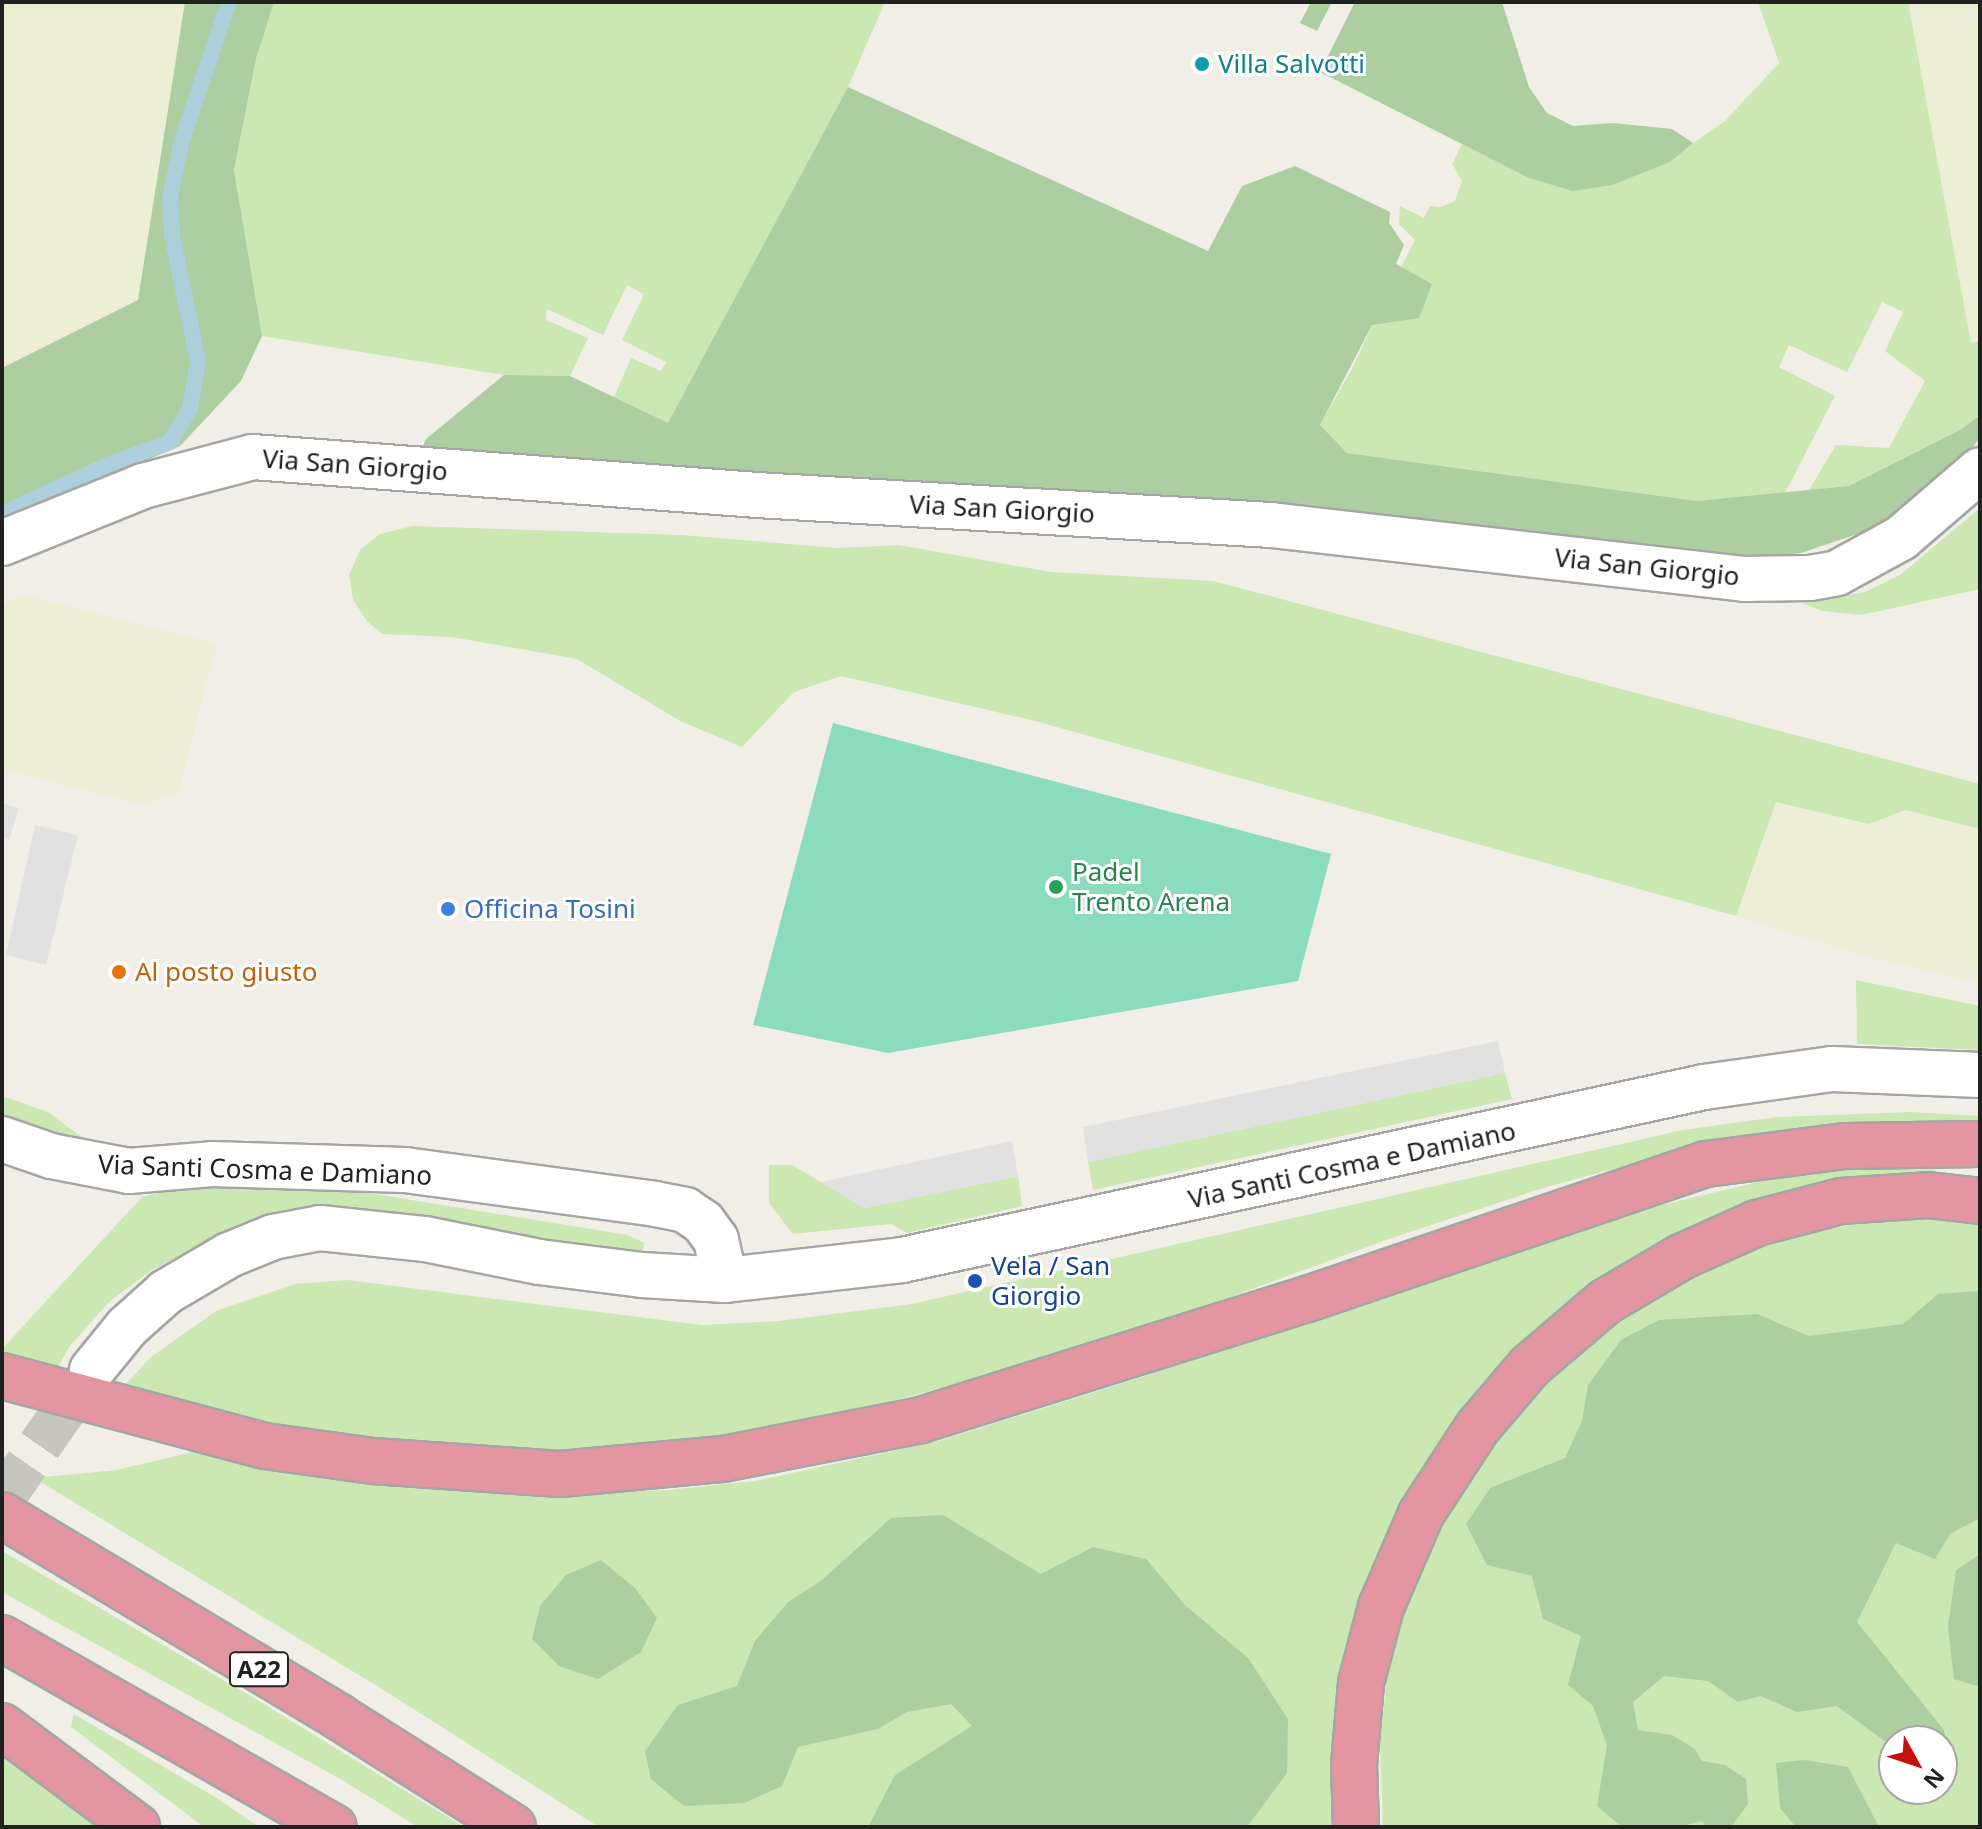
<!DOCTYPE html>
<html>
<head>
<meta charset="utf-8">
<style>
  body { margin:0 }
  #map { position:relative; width:1982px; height:1829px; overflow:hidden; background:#f1eee8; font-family:"Noto Sans",sans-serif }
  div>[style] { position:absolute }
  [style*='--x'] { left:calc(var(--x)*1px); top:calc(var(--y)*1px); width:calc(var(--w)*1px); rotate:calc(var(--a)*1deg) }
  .farmland>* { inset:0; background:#eceed5 }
  .grass>* { inset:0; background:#cbe7b2 }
  .forest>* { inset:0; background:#accea0 }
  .pitch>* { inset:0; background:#8bdbbe }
  .parking>* { inset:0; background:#e1e1e1 }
  .stream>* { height:16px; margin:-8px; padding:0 8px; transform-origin:8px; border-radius:8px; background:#acd0dc }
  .minor-tunnel>* { height:44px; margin-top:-22px; transform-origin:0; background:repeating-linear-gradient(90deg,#c7c5c0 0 44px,transparent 0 66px) }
  .roads { filter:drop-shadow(2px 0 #a5a5a5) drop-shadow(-2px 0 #a5a5a5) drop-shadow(0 2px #a5a5a5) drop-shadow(0 -2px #a5a5a5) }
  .minor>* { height:44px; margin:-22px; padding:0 22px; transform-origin:22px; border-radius:22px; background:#fff }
  .highway>* { height:44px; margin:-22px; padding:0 22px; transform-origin:22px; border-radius:22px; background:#e395a2 }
  .dots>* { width:22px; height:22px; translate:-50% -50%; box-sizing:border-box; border:4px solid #fff; border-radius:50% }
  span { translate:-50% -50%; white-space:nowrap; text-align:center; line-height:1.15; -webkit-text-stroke:6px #fff; paint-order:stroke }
  .shield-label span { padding:2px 6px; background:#fff; border:2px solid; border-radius:6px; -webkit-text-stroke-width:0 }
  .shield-label { font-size:24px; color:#212121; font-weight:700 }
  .culture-label { font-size:26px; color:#0d838f }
  .left { translate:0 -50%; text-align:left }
  .street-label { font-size:26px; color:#212121 }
  .leisure-label { font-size:26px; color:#27864d }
  .shop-label { font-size:26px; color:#366cbe }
  .food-label { font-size:26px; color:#c56008 }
  .transit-label { font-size:26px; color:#164399 }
  .frame { position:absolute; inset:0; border:4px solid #212121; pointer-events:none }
  .north { position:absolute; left:1878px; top:1725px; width:80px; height:80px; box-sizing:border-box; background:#fff; border:2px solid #a6a6a6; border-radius:50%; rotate:130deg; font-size:22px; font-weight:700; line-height:32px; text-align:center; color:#212121 }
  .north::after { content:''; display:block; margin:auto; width:28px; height:36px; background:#c70f0b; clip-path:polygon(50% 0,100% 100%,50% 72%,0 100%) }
</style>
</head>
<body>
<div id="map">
  <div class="farmland">
    <i style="clip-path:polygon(2px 2px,185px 2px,138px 300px,2px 368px)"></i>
    <i style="clip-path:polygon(1908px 2px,1980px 2px,1980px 341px,1971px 343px)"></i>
    <i style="clip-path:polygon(26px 595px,217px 644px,178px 794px,141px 805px,2px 769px,2px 605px)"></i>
    <i style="clip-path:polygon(1776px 802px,1869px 824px,1906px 810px,1980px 829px,1980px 983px,1859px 955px,1736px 916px)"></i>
  </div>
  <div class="grass">
    <i style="clip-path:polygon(274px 2px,885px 2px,848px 87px,668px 424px,614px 397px,631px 358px,661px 371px,666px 362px,622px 340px,644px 294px,627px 285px,603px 335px,547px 309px,546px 320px,588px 338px,570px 376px,504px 375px,262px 336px,234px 170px,256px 59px)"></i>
    <i style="clip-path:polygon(1758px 2px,1908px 2px,1971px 343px,1980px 341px,1980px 415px,1960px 430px,1849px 486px,1809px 490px,1836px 445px,1889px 448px,1925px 381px,1885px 351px,1903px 312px,1882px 302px,1847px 372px,1789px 345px,1779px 367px,1835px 396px,1785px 493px,1697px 501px,1347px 453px,1320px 425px,1354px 365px,1372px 325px,1432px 285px,1401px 267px,1415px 240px,1399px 224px,1400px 206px,1424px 218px,1430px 206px,1441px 207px,1455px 201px,1462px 181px,1452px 164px,1462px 144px,1529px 178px,1693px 143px,1725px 121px,1779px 63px)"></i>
    <i style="clip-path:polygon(1980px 508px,1980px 589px,1861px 615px,1823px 611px,1802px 603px,1865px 592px,1900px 575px)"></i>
    <i style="clip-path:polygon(412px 526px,682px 535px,838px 548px,899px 545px,1051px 572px,1213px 581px,1980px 784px,1980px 829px,1906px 810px,1869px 824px,1776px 802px,1736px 916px,1035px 721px,841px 676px,794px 692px,742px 747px,682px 722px,577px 659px,452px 637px,382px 634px,367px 621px,353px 600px,349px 575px,360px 550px,380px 534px)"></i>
    <i style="clip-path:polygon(1856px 980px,1980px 1006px,1980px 1050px,1857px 1044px)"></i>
    <i style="clip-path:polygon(1505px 1073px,1512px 1099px,1093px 1190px,1088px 1162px)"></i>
    <i style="clip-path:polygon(2px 1096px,48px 1112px,92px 1145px,2px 1116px)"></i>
    <i style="clip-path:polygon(1911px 1112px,1980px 1116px,1980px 1131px,1688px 1149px,1543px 1188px,1386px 1240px,1100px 1345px,892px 1401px,711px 1439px,651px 1447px,523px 1452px,388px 1444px,270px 1423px,121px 1389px,151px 1357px,216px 1311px,295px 1284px,347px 1280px,702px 1325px,778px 1321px,912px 1304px,1683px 1130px,1777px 1117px)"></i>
    <i style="clip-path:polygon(769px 1165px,792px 1165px,865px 1208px,1018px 1176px,1022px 1206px,907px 1233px,891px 1224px,793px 1234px,769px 1203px)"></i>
    <i style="clip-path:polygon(1868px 1168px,1938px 1170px,1787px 1199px,1702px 1226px,1418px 1481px,1384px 1544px,1362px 1604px,1335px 1729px,1332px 1827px,599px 1827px,382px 1689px,34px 1478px,117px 1470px,196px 1451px,279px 1469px,574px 1493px,668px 1490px,755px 1481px,935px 1442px,1133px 1380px,1582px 1224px,1804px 1171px)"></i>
    <i style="clip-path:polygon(254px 1183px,344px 1189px,628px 1235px,644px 1243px,642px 1254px,244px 1227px,200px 1245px,152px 1270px,110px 1301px,69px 1347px,56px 1371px,2px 1356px,2px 1349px,142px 1197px,178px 1188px)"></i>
    <i style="clip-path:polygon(evenodd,1937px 1216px,1980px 1220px,1980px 1827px,1383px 1827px,1380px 1742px,1391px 1640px,1443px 1518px,1476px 1463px,1521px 1404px,1618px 1318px,1716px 1265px,1768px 1243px,1885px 1217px,1937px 1216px,1894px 1741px,1942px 1741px,1942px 1789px,1894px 1789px,1894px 1741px)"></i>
    <i style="clip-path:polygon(2px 1551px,249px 1695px,464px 1827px,418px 1827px,342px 1780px,2px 1592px)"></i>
    <i style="clip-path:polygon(74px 1714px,215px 1797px,259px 1827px,204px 1827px,71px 1727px)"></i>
    <i style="clip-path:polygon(2px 1746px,117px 1827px,2px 1827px)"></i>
  </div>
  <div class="forest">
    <i style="clip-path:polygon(185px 2px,274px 2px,256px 59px,234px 170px,262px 336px,241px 381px,180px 446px,2px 522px,2px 368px,138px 300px)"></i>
    <i style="clip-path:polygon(1311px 2px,1332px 2px,1317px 31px,1300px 23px)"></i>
    <i style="clip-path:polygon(1355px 2px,1502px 2px,1529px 87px,1547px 113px,1573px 126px,1613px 123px,1672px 129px,1693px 143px,1670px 162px,1612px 185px,1573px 191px,1529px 178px,1320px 72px)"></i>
    <i style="clip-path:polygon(848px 87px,1208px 251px,1242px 186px,1295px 166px,1390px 212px,1389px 223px,1404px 245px,1396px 264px,1432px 284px,1419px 318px,1372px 325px,1320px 425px,1347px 453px,1697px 501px,1849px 486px,1960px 430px,1980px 415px,1980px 438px,1950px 474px,1918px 504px,1878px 527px,1801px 553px,1722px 563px,418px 455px,426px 439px,504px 375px,570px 376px,668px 423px)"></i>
    <i style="clip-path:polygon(1980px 1291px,1980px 1518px,1950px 1534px,1935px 1559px,1896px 1543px,1857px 1622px,1944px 1730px,1946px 1746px,1942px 1748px,1942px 1741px,1894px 1741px,1894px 1748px,1837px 1706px,1797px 1712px,1761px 1696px,1738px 1702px,1708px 1681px,1664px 1676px,1633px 1702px,1638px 1730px,1672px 1735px,1695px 1749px,1702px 1761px,1725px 1765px,1746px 1779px,1748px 1804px,1731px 1827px,1707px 1827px,1702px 1821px,1679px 1827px,1622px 1827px,1597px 1806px,1607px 1745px,1593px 1706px,1568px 1685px,1581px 1636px,1543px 1619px,1532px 1576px,1487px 1565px,1466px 1524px,1490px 1488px,1565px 1458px,1582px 1421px,1588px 1385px,1621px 1340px,1659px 1320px,1757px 1314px,1809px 1336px,1903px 1324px,1938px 1294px)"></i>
    <i style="clip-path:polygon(943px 1515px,1041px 1574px,1093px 1547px,1146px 1559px,1185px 1605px,1248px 1658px,1288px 1719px,1287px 1773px,1247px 1827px,868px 1827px,895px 1775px,972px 1726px,951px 1704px,907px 1712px,878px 1729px,798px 1747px,782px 1786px,744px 1803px,684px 1806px,651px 1779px,645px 1751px,678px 1705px,737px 1686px,755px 1641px,788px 1602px,822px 1580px,891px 1518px)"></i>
    <i style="clip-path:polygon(1980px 1554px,1980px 1687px,1954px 1679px,1948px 1627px,1956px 1570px)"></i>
    <i style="clip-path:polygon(601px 1560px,635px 1588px,657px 1618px,641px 1652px,598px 1679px,559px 1666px,532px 1639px,540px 1606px,566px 1575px)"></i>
    <i style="clip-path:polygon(1805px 1760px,1848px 1767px,1879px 1827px,1796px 1827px,1780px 1808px,1776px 1763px)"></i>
  </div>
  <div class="pitch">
    <i style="clip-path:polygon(833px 723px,1331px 854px,1298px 981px,888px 1053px,753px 1025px)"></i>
  </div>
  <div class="parking">
    <i style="clip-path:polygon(2px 803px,19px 808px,9px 840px,2px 838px)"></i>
    <i style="clip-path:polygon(35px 825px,78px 835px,46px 965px,6px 955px)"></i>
    <i style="clip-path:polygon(1498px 1041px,1505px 1073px,1088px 1162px,1083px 1127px)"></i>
    <i style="clip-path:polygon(1012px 1141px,1018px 1176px,865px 1208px,821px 1182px)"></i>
  </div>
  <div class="stream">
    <i style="--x:2;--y:514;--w:116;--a:-25"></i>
    <i style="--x:107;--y:465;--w:67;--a:-20.1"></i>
    <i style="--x:170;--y:442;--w:39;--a:-59"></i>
    <i style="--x:190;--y:409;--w:48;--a:-80.3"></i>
    <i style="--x:198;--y:362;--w:130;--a:-101.6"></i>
    <i style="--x:172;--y:235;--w:39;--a:-93"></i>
    <i style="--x:170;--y:196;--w:57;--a:-77.9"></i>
    <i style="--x:182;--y:140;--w:146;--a:-71.2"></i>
  </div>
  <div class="minor-tunnel">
    <i style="--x:2;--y:1500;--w:158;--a:-55.3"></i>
  </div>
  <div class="roads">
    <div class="minor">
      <i style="--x:2;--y:543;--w:152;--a:-22"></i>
      <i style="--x:143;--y:486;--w:114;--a:-14.8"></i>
      <i style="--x:253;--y:457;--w:505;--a:4.31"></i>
      <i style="--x:757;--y:495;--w:515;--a:3.34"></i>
      <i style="--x:1271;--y:525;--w:477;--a:6.5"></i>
      <i style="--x:1745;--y:579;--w:65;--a:-0.9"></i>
      <i style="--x:1810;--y:578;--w:27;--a:-10"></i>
      <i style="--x:1837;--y:573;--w:73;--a:-28.7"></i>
      <i style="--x:1901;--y:538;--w:104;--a:-40.7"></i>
      <i style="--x:2;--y:1139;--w:52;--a:19.1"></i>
      <i style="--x:51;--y:1156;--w:79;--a:10.9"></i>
      <i style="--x:129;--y:1171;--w:83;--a:-4.8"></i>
      <i style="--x:212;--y:1164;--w:193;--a:1.8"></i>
      <i style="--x:405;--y:1170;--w:252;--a:7.7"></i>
      <i style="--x:655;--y:1204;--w:31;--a:11"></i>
      <i style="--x:685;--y:1210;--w:22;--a:34"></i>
      <i style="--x:703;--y:1222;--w:22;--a:54"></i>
      <i style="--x:716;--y:1240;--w:41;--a:77.3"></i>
      <i style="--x:92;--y:1370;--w:55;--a:-50.9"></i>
      <i style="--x:127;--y:1327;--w:52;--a:-41.9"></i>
      <i style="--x:166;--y:1292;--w:73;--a:-30.4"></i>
      <i style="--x:229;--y:1255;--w:48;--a:-22.2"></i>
      <i style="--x:273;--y:1237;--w:48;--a:-10.8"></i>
      <i style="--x:320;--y:1228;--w:106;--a:6"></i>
      <i style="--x:425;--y:1239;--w:116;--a:11.4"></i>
      <i style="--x:539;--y:1262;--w:104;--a:7.2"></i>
      <i style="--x:642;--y:1275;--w:83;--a:3.4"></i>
      <i style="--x:725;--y:1280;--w:178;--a:-6.4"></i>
      <i style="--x:902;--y:1260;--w:820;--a:-12.17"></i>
      <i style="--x:1704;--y:1087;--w:129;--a:-8"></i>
      <i style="--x:1832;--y:1069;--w:148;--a:2.3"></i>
    </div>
    <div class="highway">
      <i style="--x:2;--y:1376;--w:272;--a:14.9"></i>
      <i style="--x:265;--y:1446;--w:109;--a:7.9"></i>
      <i style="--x:373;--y:1461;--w:187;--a:4"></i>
      <i style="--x:560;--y:1474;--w:164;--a:-5.3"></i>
      <i style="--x:723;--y:1459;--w:202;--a:-11.1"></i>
      <i style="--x:921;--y:1420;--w:405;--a:-17.4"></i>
      <i style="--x:1307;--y:1299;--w:421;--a:-18.7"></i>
      <i style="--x:1706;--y:1164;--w:140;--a:-7.4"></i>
      <i style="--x:1845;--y:1146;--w:135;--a:-0.8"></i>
      <i style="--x:2;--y:1515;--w:393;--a:30.9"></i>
      <i style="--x:339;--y:1717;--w:206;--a:32.3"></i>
      <i style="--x:2;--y:1638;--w:382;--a:29.7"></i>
      <i style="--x:2;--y:1726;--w:169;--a:36.8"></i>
      <i style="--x:1356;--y:1827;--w:62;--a:-91.8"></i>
      <i style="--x:1354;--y:1765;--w:82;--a:-85.1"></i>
      <i style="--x:1361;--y:1683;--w:79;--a:-75.3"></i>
      <i style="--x:1381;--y:1607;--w:101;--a:-66.7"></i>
      <i style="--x:1421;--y:1514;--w:103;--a:-56.9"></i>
      <i style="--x:1477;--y:1428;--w:82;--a:-49.5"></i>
      <i style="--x:1530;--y:1366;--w:99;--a:-40.5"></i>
      <i style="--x:1605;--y:1302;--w:88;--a:-30.6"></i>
      <i style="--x:1681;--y:1257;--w:83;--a:-24.1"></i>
      <i style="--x:1757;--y:1223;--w:87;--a:-14.7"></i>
      <i style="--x:1841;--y:1201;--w:87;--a:-3.9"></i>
      <i style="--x:1928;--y:1195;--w:52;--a:6.6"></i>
    </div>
  </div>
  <div class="dots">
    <i style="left:1202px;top:64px;background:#0f9aa8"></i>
    <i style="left:1056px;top:887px;background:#2e9e5b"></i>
    <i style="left:448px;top:909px;background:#3f7fe0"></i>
    <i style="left:119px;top:972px;background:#e8710a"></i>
    <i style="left:975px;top:1281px;background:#1a4fb4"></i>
  </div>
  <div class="shield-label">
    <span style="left:259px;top:1669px">A22</span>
  </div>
  <div class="culture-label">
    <span class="left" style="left:1218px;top:64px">Villa Salvotti</span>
  </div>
  <div class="street-label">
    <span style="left:355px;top:465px;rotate:4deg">Via San Giorgio</span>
    <span style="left:1002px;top:509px;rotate:3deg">Via San Giorgio</span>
    <span style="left:1647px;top:567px;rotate:6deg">Via San Giorgio</span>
    <span style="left:1352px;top:1165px;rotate:-12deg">Via Santi Cosma e Damiano</span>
    <span style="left:265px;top:1170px;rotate:2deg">Via Santi Cosma e Damiano</span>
  </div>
  <div class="leisure-label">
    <span class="left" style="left:1072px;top:887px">Padel<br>Trento Arena</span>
  </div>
  <div class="shop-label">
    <span class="left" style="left:464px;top:909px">Officina Tosini</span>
  </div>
  <div class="food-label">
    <span class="left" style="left:135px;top:972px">Al posto giusto</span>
  </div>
  <div class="transit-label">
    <span class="left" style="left:991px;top:1281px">Vela / San<br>Giorgio</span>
  </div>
  <div class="frame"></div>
  <div class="north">N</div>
</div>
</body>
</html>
